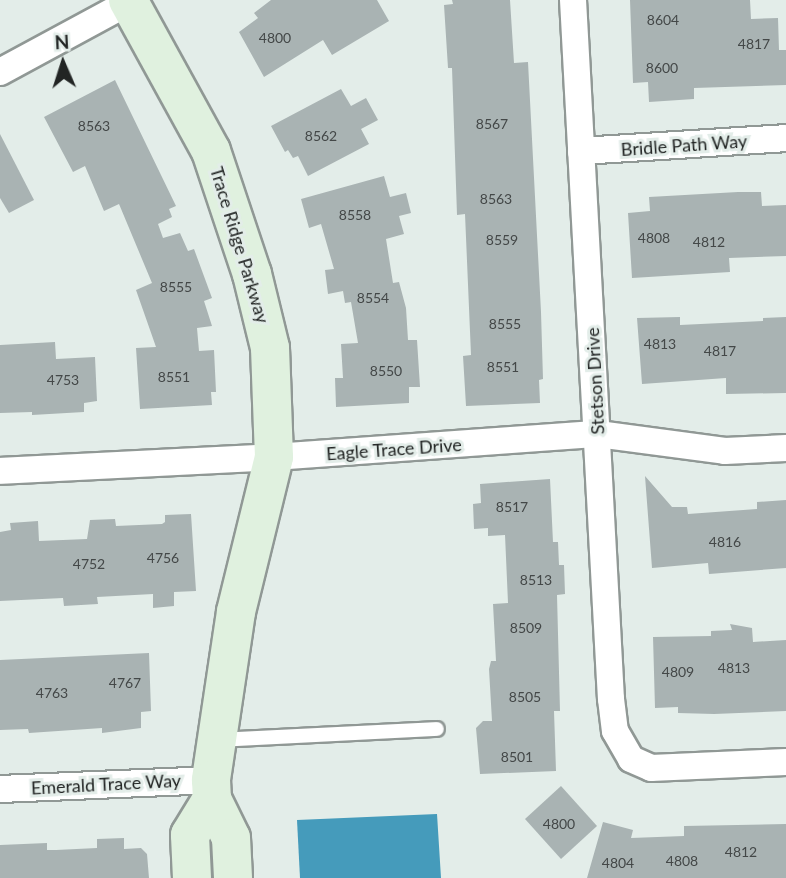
<!DOCTYPE html>
<html>
<head>
<meta charset="utf-8">
<style>
  body { margin:0 }
  #map { position:relative; width:786px; height:878px; overflow:hidden; background:#e3ede9; font-family:Lato,sans-serif }
  div>[style] { position:absolute }
  [style*='--x'] { left:calc(var(--x)*1px); top:calc(var(--y)*1px); width:calc(var(--w)*1px); rotate:calc(var(--a)*1deg) }
  .water>* { inset:0; background:#459bbb }
  .building>* { inset:0; background:#a9b3b3 }
  .roads { filter:drop-shadow(2px 0 #909895) drop-shadow(-2px 0 #909895) drop-shadow(0 2px #909895) drop-shadow(0 -2px #909895) }
  .lane>* { height:14px; margin:-7px; padding:0 7px; transform-origin:7px; border-radius:7px; background:#fff }
  .street>* { height:26px; margin:-13px; padding:0 13px; transform-origin:13px; border-radius:13px; background:#fff }
  .secondary>* { height:38px; margin:-19px; padding:0 19px; transform-origin:19px; border-radius:19px; background:#e0f1df }
  span { translate:-50% -50%; white-space:nowrap; text-align:center; line-height:1.15; -webkit-text-stroke:6px #e3ede9; paint-order:stroke }
  .number-label { font-size:14px; color:#444848 }
  .number-label span { -webkit-text-stroke-width:0 }
  .street-label { font-size:18px; color:#222524 }
  .north { position:absolute; left:28px; top:28px; width:70px; height:70px; -webkit-text-stroke:5px #e3ede9; paint-order:stroke; rotate:357deg; font-size:19px; font-weight:700; line-height:28px; text-align:center; color:#222524 }
  .north::after { content:''; display:block; margin:auto; width:24px; height:32px; background:#222524; clip-path:polygon(50% 0,100% 100%,50% 72%,0 100%) }
</style>
</head>
<body>
<div id="map">
  <div class="water">
    <i style="clip-path:polygon(437px 814px,441px 878px,300px 878px,297px 820px)"></i>
  </div>
  <div class="building">
    <i style="clip-path:polygon(271px 0,377px 0,389px 21px,332px 55px,323px 40px,264px 77px,239px 32px,258px 18px,254px 13px)"></i>
    <i style="clip-path:polygon(452px 0,510px 0,514px 63px,528px 62px,541px 312px,543px 379px,539px 380px,540px 403px,466px 406px,463px 356px,471px 355px,465px 214px,457px 215px,452px 68px,448px 68px,444px 5px,453px 4px)"></i>
    <i style="clip-path:polygon(630px 0,750px 0,751px 19px,778px 18px,779px 50px,786px 50px,786px 85px,694px 88px,694px 99px,649px 102px,648px 82px,633px 83px)"></i>
    <i style="clip-path:polygon(115px 80px,176px 206px,169px 209px,172px 217px,158px 224px,163px 238px,180px 233px,188px 251px,194px 249px,212px 298px,204px 301px,212px 326px,197px 328px,199px 351px,214px 350px,216px 392px,211px 392px,212px 405px,140px 409px,136px 348px,156px 347px,136px 290px,152px 283px,119px 204px,104px 211px,85px 166px,73px 172px,44px 117px)"></i>
    <i style="clip-path:polygon(341px 89px,351px 106px,366px 98px,378px 120px,361px 129px,369px 144px,308px 176px,298px 156px,293px 158px,288px 150px,285px 152px,271px 126px)"></i>
    <i style="clip-path:polygon(0 134px,34px 200px,9px 213px,0 198px)"></i>
    <i style="clip-path:polygon(384px 176px,390px 197px,406px 193px,411px 213px,399px 216px,404px 234px,386px 239px,393px 283px,399px 282px,406px 308px,408px 340px,417px 340px,420px 387px,409px 387px,409px 403px,336px 407px,335px 378px,343px 378px,341px 344px,358px 343px,351px 302px,345px 303px,343px 291px,328px 294px,325px 270px,334px 269px,321px 224px,309px 228px,301px 199px)"></i>
    <i style="clip-path:polygon(738px 192px,761px 192px,762px 206px,786px 205px,786px 256px,729px 258px,730px 272px,632px 278px,628px 213px,650px 211px,649px 197px)"></i>
    <i style="clip-path:polygon(680px 317px,680px 325px,763px 321px,763px 318px,786px 317px,786px 393px,726px 394px,726px 378px,642px 384px,637px 318px)"></i>
    <i style="clip-path:polygon(55px 342px,56px 359px,95px 357px,97px 401px,84px 403px,84px 412px,32px 415px,32px 412px,0 413px,0 345px)"></i>
    <i style="clip-path:polygon(645px 476px,672px 507px,687px 507px,688px 514px,757px 509px,757px 502px,786px 500px,786px 568px,709px 574px,708px 563px,652px 568px)"></i>
    <i style="clip-path:polygon(550px 479px,553px 542px,558px 542px,559px 565px,564px 565px,565px 594px,557px 595px,560px 711px,554px 711px,556px 771px,480px 774px,476px 728px,483px 721px,492px 721px,489px 669px,491px 661px,496px 661px,493px 604px,508px 603px,505px 535px,488px 536px,488px 528px,474px 529px,473px 504px,481px 503px,480px 484px)"></i>
    <i style="clip-path:polygon(191px 514px,196px 591px,174px 592px,174px 606px,153px 608px,153px 594px,97px 597px,98px 604px,64px 606px,63px 598px,0 601px,0 532px,11px 530px,10px 523px,38px 521px,39px 541px,87px 539px,90px 520px,115px 519px,116px 526px,162px 524px,165px 522px,165px 515px)"></i>
    <i style="clip-path:polygon(730px 624px,752px 628px,753px 642px,786px 640px,786px 711px,714px 714px,678px 713px,678px 707px,655px 708px,653px 637px,711px 636px,711px 631px,732px 630px)"></i>
    <i style="clip-path:polygon(149px 653px,151px 711px,141px 712px,141px 728px,102px 733px,102px 728px,29px 733px,28px 729px,0 730px,0 660px)"></i>
    <i style="clip-path:polygon(561px 786px,597px 826px,561px 859px,525px 819px)"></i>
    <i style="clip-path:polygon(603px 822px,633px 830px,631px 838px,684px 836px,684px 826px,786px 824px,786px 878px,587px 878px)"></i>
    <i style="clip-path:polygon(124px 838px,124px 849px,141px 848px,147px 854px,149px 878px,0 878px,0 845px,47px 843px,47px 850px,56px 850px,97px 848px,97px 839px)"></i>
  </div>
  <div class="roads">
    <div class="lane">
      <i style="--x:219;--y:740;--w:218;--a:-2.9"></i>
    </div>
    <div class="street">
      <i style="--x:573;--y:0;--w:700;--a:86.89"></i>
      <i style="--x:611;--y:699;--w:32;--a:83"></i>
      <i style="--x:615;--y:731;--w:32;--a:60"></i>
      <i style="--x:631;--y:759;--w:22;--a:24"></i>
      <i style="--x:651;--y:768;--w:135;--a:-2.5"></i>
      <i style="--x:0;--y:72;--w:151;--a:-28.4"></i>
      <i style="--x:581;--y:151;--w:205;--a:-3.6"></i>
      <i style="--x:0;--y:471;--w:274;--a:-2.9"></i>
      <i style="--x:274;--y:457;--w:325;--a:-4.1"></i>
      <i style="--x:598;--y:434;--w:128;--a:7.6"></i>
      <i style="--x:725;--y:451;--w:61;--a:-2.8"></i>
      <i style="--x:0;--y:789;--w:211;--a:-2.4"></i>
    </div>
    <div class="secondary">
      <i style="--x:128;--y:0;--w:172;--a:61.2"></i>
      <i style="--x:211;--y:151;--w:130;--a:71.6"></i>
      <i style="--x:252;--y:274;--w:76;--a:76.3"></i>
      <i style="--x:270;--y:348;--w:109;--a:87.9"></i>
      <i style="--x:274;--y:457;--w:160;--a:103.8"></i>
      <i style="--x:236;--y:612;--w:170;--a:98.5"></i>
      <i style="--x:211;--y:780;--w:19;--a:87"></i>
      <i style="--x:212;--y:799;--w:43;--a:64"></i>
      <i style="--x:231;--y:838;--w:40;--a:87.1"></i>
      <i style="--x:192;--y:878;--w:43;--a:-92.7"></i>
      <i style="--x:190;--y:835;--w:42;--a:-58.6"></i>
    </div>
  </div>
  <div class="number-label">
    <span style="left:663px;top:20px">8604</span>
    <span style="left:275px;top:38px">4800</span>
    <span style="left:754px;top:44px">4817</span>
    <span style="left:662px;top:68px">8600</span>
    <span style="left:492px;top:124px">8567</span>
    <span style="left:94px;top:126px">8563</span>
    <span style="left:321px;top:136px">8562</span>
    <span style="left:496px;top:199px">8563</span>
    <span style="left:355px;top:215px">8558</span>
    <span style="left:654px;top:238px">4808</span>
    <span style="left:502px;top:240px">8559</span>
    <span style="left:709px;top:242px">4812</span>
    <span style="left:176px;top:287px">8555</span>
    <span style="left:373px;top:298px">8554</span>
    <span style="left:505px;top:324px">8555</span>
    <span style="left:660px;top:344px">4813</span>
    <span style="left:720px;top:351px">4817</span>
    <span style="left:503px;top:367px">8551</span>
    <span style="left:386px;top:371px">8550</span>
    <span style="left:174px;top:377px">8551</span>
    <span style="left:63px;top:380px">4753</span>
    <span style="left:512px;top:507px">8517</span>
    <span style="left:725px;top:542px">4816</span>
    <span style="left:163px;top:558px">4756</span>
    <span style="left:89px;top:564px">4752</span>
    <span style="left:536px;top:580px">8513</span>
    <span style="left:526px;top:628px">8509</span>
    <span style="left:734px;top:668px">4813</span>
    <span style="left:678px;top:672px">4809</span>
    <span style="left:125px;top:683px">4767</span>
    <span style="left:52px;top:693px">4763</span>
    <span style="left:525px;top:697px">8505</span>
    <span style="left:517px;top:757px">8501</span>
    <span style="left:559px;top:824px">4800</span>
    <span style="left:741px;top:852px">4812</span>
    <span style="left:682px;top:861px">4808</span>
    <span style="left:618px;top:863px">4804</span>
  </div>
  <div class="street-label">
    <span style="left:684px;top:145px;rotate:-4deg">Bridle Path Way</span>
    <span style="left:240px;top:245px;rotate:73deg">Trace Ridge Parkway</span>
    <span style="left:595px;top:381px;rotate:-93deg">Stetson Drive</span>
    <span style="left:394px;top:449px;rotate:-4deg">Eagle Trace Drive</span>
    <span style="left:106px;top:784px;rotate:-3deg">Emerald Trace Way</span>
  </div>
  <div class="north">N</div>
</div>
</body>
</html>
